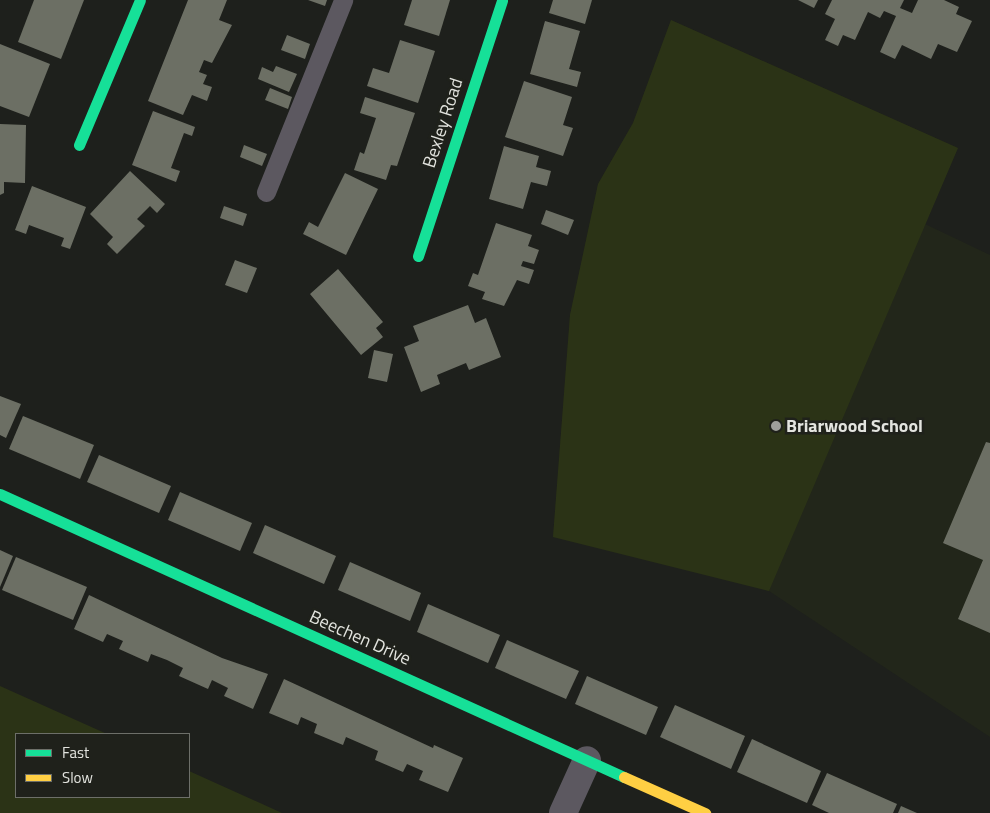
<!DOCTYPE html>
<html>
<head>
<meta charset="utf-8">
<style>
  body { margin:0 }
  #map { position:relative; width:990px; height:813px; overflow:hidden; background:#1e201c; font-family:"Titillium Web",sans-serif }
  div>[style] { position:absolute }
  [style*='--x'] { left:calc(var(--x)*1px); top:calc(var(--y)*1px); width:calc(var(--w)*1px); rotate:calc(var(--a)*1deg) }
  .built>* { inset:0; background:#22261a }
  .green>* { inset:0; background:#2b3316 }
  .building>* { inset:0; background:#6c6f64 }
  .lane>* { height:19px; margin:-9.5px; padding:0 9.5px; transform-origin:9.5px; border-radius:9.5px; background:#5c5860 }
  .street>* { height:28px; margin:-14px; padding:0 14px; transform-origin:14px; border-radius:14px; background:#5c5860 }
  .fast>* { height:11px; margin:-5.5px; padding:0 5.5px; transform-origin:5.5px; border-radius:5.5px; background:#16e098 }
  .slow>* { height:11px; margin:-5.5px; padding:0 5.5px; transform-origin:5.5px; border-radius:5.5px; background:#ffcf43 }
  .dots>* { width:14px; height:14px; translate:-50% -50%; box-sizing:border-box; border:2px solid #1f211b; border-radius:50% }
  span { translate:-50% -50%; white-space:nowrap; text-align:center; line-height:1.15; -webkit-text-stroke:5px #1f211b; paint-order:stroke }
  .street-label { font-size:18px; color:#e3e4df }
  .poi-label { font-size:18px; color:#e3e4df; font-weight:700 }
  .left { translate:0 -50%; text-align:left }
  .legend { position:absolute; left:15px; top:733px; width:175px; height:65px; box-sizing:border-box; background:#1f211b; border:1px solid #6d6f69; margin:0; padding:6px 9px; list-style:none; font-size:15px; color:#e3e4df }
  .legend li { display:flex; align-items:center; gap:10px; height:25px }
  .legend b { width:25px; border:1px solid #6d6f69 }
</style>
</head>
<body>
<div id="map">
  <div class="built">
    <i style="clip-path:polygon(671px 20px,958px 148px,925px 224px,990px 255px,990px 737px,769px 591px,553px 537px,570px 315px,598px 184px,633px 123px)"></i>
  </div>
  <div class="green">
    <i style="clip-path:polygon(671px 20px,958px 148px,769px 591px,553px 537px,570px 315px,598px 184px,633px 123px)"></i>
    <i style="clip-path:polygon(0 686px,107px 734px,16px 734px,16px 797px,189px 797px,189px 771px,282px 813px,0 813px)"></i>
  </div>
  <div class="building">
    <i style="clip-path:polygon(34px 0,84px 0,61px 59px,18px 42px)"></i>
    <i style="clip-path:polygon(188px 0,227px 0,219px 20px,232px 25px,212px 63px,204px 60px,199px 72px,207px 75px,203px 84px,212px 87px,207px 101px,192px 95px,183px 115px,148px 101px)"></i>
    <i style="clip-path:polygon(308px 0,327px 0,325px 6px)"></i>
    <i style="clip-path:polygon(412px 0,450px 0,439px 36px,404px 25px)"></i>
    <i style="clip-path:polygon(553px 0,592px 0,585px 24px,549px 13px)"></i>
    <i style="clip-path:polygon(798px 0,818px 0,814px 8px)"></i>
    <i style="clip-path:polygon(832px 0,904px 0,900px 8px,912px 13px,918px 0,944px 0,959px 7px,956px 14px,972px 21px,957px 52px,938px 44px,931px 59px,902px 45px,895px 59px,880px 52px,896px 16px,884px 11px,880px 18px,868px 12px,855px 40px,843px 35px,838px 46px,825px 40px,835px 19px,825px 14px)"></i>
    <i style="clip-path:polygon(545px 21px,580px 31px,569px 69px,581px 72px,577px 87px,530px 74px)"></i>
    <i style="clip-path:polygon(287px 35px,310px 44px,305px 59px,281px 50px)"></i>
    <i style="clip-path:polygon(400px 40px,435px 51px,418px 103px,367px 86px,373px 68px,389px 73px)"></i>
    <i style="clip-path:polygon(0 44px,50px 64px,29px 117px,0 106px)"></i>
    <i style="clip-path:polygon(276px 66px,297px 74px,289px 92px,258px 79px,262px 67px,273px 72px)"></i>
    <i style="clip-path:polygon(524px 81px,572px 97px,563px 125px,573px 128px,563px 156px,505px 137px)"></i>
    <i style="clip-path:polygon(270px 88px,292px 97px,288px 109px,265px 100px)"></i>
    <i style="clip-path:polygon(365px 97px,415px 113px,397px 166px,391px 165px,386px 180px,354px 170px,360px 152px,364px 154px,376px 118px,360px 113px)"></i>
    <i style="clip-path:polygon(153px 111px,195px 127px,192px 136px,184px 133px,171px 168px,180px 171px,176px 182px,132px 165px)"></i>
    <i style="clip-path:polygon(0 124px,26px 125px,25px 183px,4px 182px,4px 193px,0 195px)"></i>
    <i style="clip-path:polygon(244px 145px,267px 154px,262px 166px,240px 157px)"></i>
    <i style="clip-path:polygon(504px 146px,539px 156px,536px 167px,551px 171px,547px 186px,531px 182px,523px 209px,489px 199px)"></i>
    <i style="clip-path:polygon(130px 171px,165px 204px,157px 213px,150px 206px,137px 219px,145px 226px,117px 254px,107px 244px,113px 237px,90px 214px)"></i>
    <i style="clip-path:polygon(345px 173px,378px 189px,346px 255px,303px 234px,309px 222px,318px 227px)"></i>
    <i style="clip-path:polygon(32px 186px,86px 207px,70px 249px,61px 246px,64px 238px,29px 225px,26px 234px,15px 230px)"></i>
    <i style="clip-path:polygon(224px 206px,247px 214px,243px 226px,220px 218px)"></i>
    <i style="clip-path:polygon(546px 210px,574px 220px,568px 235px,541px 224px)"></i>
    <i style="clip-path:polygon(496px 223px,532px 235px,528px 246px,539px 250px,534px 264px,523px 261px,521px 266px,534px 270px,529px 284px,517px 280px,504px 306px,482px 299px,485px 292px,468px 286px,473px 273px,478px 275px)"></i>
    <i style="clip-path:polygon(235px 260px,257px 268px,247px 293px,225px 285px)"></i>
    <i style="clip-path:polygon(338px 269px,383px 322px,376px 328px,383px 337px,361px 355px,310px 294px)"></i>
    <i style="clip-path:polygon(468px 305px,475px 323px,486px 318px,501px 357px,469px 370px,466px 363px,437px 375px,440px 384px,421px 392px,404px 347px,419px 341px,413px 326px)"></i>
    <i style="clip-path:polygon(374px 350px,393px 354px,387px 382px,368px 378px)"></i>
    <i style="clip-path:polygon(0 396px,21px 404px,6px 438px,0 435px)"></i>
    <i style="clip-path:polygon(23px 416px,94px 445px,80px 479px,9px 449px)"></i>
    <i style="clip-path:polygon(986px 442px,990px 443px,990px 633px,958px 619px,983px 560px,943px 543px)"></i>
    <i style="clip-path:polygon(99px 455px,171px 486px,159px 513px,87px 482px)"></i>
    <i style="clip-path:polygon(180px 492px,252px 523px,240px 551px,168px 520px)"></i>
    <i style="clip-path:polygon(265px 525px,336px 556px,324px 584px,253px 553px)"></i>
    <i style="clip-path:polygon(0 550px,13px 556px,0 587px)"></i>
    <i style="clip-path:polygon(16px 557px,87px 587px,73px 620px,2px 590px)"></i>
    <i style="clip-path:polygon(350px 562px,421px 593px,410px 621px,338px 590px)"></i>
    <i style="clip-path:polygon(89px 595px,222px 658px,268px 674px,253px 709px,224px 696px,228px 688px,212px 680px,208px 689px,179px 676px,183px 668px,167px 660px,151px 654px,148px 662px,119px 649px,123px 641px,107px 634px,103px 642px,74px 629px)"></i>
    <i style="clip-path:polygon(428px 604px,500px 635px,488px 663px,417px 632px)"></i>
    <i style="clip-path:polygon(507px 640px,579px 671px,566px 699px,495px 668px)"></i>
    <i style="clip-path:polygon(587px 676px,658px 707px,646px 735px,575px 704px)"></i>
    <i style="clip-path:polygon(284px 679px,433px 748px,434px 745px,463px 758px,448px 792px,419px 780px,423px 771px,407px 764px,403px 772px,375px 760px,378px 751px,346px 737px,343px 745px,314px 733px,317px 724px,301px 717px,298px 725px,269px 713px)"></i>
    <i style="clip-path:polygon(675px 705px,745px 736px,731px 769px,660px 737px)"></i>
    <i style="clip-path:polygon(752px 739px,821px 771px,807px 803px,737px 772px)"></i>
    <i style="clip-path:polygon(827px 773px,897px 804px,893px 813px,829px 813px,812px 805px)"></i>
    <i style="clip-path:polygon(901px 806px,917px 813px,898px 813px)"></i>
  </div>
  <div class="lane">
    <i style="--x:266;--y:192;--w:207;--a:-68.1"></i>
  </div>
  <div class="street">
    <i style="--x:563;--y:813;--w:58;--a:-65.6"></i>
  </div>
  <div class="fast">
    <i style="--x:79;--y:145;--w:157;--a:-67.2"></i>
    <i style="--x:418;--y:256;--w:269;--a:-71.8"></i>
    <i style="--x:0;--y:494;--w:685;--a:24.4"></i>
  </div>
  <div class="slow">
    <i style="--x:624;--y:777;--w:89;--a:24"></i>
  </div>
  <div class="dots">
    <i style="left:776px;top:426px;background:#9e9f9b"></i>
  </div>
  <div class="street-label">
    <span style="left:443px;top:123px;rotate:-72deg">Bexley Road</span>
    <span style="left:360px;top:638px;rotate:24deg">Beechen Drive</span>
  </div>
  <div class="poi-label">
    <span class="left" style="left:786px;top:426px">Briarwood School</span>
  </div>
  <ul class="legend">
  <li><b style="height:6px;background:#16e098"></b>Fast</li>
  <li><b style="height:6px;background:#ffcf43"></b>Slow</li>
  </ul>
</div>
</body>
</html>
